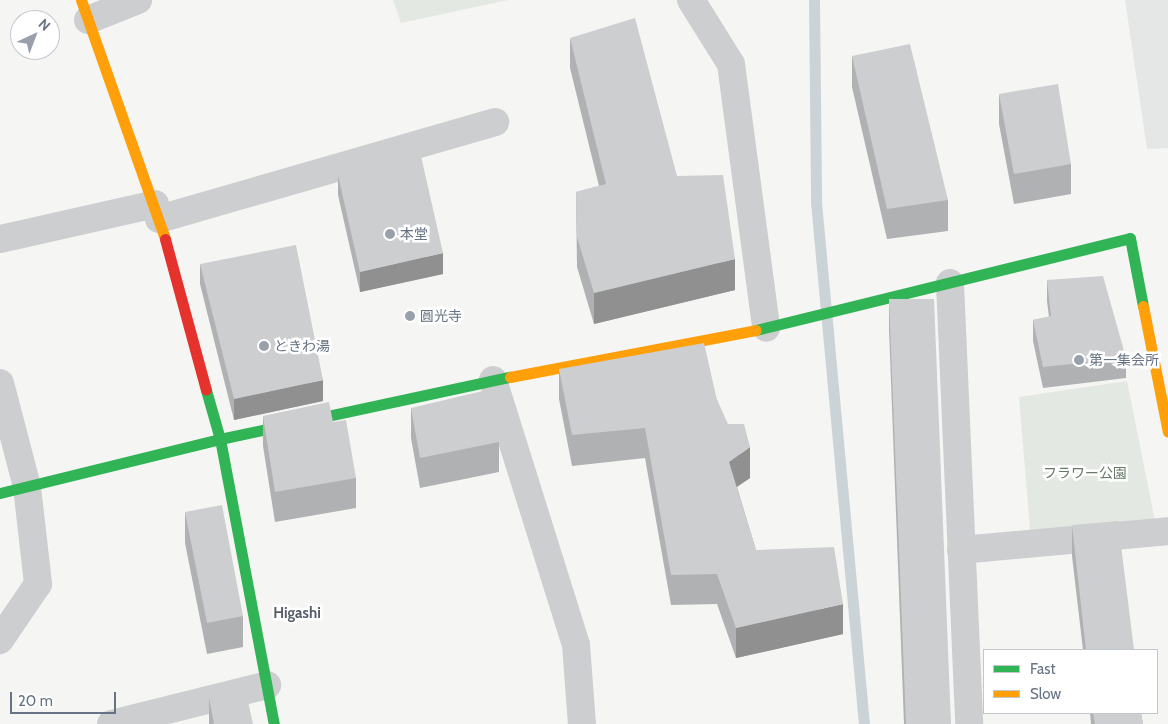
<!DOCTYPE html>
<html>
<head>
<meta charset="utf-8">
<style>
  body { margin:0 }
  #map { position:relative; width:1168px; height:724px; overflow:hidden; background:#f5f5f4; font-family:Cabin,"Noto Sans JP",sans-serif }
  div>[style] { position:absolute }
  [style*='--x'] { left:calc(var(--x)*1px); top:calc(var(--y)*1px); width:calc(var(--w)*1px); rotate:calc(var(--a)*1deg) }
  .built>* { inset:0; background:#e5e7e6 }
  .green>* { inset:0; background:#e4e8e2 }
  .stream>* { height:11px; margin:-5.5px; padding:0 5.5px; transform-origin:5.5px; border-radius:5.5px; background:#ccd3d7 }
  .street>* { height:28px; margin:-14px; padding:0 14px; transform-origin:14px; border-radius:14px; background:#cdcecf }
  .fast>* { height:11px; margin:-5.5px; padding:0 5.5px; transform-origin:5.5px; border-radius:5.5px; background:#30b455 }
  .slow>* { height:11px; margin:-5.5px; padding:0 5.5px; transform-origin:5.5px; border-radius:5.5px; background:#ff9f0a }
  .jam>* { height:11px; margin:-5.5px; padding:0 5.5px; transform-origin:5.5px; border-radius:5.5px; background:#e5322d }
  .wall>* { inset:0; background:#b0b1b2 }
  .shaded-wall>* { inset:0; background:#909091 }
  .building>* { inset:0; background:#cdcecf }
  .dots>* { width:14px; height:14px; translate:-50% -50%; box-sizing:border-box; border:2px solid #fff; border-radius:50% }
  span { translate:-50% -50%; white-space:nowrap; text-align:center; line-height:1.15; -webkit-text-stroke:5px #fff; paint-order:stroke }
  .poi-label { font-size:14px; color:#667383 }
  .left { translate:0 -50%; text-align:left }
  .park-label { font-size:14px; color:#677a65 }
  .neighbourhood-label { font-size:15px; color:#545d68; font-weight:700 }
  .legend { position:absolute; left:983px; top:649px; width:175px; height:65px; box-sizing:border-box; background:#fff; border:1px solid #c2c7cd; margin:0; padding:6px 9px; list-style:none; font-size:15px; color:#667383 }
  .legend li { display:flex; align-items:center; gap:10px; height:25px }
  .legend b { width:25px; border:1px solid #c2c7cd }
  .north { position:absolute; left:10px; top:10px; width:50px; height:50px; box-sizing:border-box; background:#fff; border:1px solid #c2c7cd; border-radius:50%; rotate:43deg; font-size:14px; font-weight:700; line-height:20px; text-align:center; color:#667383 }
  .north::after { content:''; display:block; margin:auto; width:18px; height:22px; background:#98a0ab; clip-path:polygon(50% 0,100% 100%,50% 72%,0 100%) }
  .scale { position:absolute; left:10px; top:692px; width:106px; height:22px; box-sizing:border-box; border:2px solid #667383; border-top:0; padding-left:6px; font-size:15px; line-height:18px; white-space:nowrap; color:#667383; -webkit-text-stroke:4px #fff; paint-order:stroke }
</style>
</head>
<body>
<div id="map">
  <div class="built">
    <i style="clip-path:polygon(1125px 0,1168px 0,1168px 148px,1147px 149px)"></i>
  </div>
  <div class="green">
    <i style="clip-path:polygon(393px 0,508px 0,401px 23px)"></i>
    <i style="clip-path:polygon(1127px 381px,1157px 531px,1031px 541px,1019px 397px)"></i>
  </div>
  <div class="stream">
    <i style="--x:814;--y:0;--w:202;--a:89.4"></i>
    <i style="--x:816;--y:202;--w:524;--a:84.75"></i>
  </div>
  <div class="street">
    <i style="--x:691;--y:0;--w:75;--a:58"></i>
    <i style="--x:731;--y:64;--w:266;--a:82.4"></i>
    <i style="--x:88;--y:20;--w:54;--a:-21.8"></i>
    <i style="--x:159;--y:219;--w:350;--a:-16.1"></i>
    <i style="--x:0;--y:239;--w:159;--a:-12.7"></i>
    <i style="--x:950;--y:283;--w:441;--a:87.5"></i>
    <i style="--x:493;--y:380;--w:278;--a:72.6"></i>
    <i style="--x:576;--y:645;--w:79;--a:85.7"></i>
    <i style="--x:0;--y:383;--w:107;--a:75.4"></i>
    <i style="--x:27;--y:487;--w:98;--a:83.5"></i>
    <i style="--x:38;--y:584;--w:68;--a:124.2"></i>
    <i style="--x:961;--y:550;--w:208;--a:-5.2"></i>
    <i style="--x:111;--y:724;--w:161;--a:-14"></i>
  </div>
  <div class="fast">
    <i style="--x:756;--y:330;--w:385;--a:-13.8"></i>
    <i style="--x:1130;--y:238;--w:69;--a:79.2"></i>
    <i style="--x:206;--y:390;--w:51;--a:74.1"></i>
    <i style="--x:220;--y:439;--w:290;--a:79.3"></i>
    <i style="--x:0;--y:493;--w:227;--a:-13.8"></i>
    <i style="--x:220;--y:439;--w:297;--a:-12.1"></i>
  </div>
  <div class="slow">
    <i style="--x:81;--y:0;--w:253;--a:70.6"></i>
    <i style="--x:1143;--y:306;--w:128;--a:78.8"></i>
    <i style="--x:510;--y:377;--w:250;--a:-10.8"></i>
  </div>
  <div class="jam">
    <i style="--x:165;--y:239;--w:156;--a:74.8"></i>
  </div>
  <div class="wall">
    <i style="clip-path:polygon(570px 38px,677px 176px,735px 290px,594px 324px,577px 267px,576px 192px,599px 186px,570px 68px)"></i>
    <i style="clip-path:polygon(852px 56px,948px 200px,948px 231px,887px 239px,852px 87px)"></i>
    <i style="clip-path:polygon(999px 94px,1071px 164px,1071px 194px,1014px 204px,999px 124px)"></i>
    <i style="clip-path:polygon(338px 175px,443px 274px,360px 292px,338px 195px)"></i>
    <i style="clip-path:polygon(200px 264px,323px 401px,234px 420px,200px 284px)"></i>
    <i style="clip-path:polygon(1047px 280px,1126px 358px,1126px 378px,1043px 388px,1033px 341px,1033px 320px,1049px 317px,1047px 301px)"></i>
    <i style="clip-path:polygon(889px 299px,951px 724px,904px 724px,889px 329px)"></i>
    <i style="clip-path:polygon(559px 369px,717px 400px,750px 478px,737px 487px,756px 550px,843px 634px,736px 658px,717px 604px,671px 605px,645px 458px,572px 466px,559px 399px)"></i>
    <i style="clip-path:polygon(411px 408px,499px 442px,499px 472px,420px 488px,411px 438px)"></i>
    <i style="clip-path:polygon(263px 416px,333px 422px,356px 478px,356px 508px,275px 522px,263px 446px)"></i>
    <i style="clip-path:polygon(185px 512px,243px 616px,243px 647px,207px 654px,185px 543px)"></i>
    <i style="clip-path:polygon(1072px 525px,1134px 650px,1083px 650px,1072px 556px)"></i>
    <i style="clip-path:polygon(209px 698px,253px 724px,209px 724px)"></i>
    <i style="clip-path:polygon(1090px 713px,1141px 713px,1143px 724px,1091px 724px)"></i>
  </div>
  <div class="shaded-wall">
    <i style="clip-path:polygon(443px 253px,443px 274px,360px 292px,360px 272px)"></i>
    <i style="clip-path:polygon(735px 259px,735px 290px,594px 324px,594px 293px)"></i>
    <i style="clip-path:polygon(323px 380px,323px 401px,234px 420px,234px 399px)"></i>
    <i style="clip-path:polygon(750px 447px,750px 478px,729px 492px,729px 462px)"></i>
    <i style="clip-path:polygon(843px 604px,843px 634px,736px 658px,736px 628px)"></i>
  </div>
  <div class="building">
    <i style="clip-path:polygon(635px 18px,677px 176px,723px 175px,735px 259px,594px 293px,577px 237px,576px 192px,606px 184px,570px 38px)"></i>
    <i style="clip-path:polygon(910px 44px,948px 200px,887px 209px,852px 56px)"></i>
    <i style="clip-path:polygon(1058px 84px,1071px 164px,1014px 174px,999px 94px)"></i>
    <i style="clip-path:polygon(421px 156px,443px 253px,360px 272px,338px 175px)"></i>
    <i style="clip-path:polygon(296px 245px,323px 380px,234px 399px,200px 264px)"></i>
    <i style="clip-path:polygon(1103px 276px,1126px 358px,1043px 367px,1033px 320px,1051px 316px,1047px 280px)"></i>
    <i style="clip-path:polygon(889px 299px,934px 299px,951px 724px,906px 724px)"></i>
    <i style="clip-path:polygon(704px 343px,717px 400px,728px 424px,744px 424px,750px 447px,729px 462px,756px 550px,834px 547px,843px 604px,736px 628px,717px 574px,671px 575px,645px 428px,572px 435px,559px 369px)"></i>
    <i style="clip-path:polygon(487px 390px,499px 442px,420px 458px,411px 408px)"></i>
    <i style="clip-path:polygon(329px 402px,333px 422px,346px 420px,356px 478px,275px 492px,263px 416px)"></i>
    <i style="clip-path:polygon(222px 505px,243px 616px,207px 623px,185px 512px)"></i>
    <i style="clip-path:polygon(1118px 521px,1134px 650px,1086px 650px,1072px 525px)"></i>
    <i style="clip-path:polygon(245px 688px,253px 724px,214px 724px,209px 698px)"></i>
    <i style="clip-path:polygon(1093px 713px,1141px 713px,1143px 724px,1095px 724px)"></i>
    <i style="clip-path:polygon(147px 716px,149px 724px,112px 724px)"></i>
  </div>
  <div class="dots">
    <i style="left:390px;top:234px;background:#98a0ab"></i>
    <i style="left:410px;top:316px;background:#98a0ab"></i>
    <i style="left:264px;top:346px;background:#98a0ab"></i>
    <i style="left:1079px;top:360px;background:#98a0ab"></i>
  </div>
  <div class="poi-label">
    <span class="left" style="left:400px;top:234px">本堂</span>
    <span class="left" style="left:420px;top:316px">圓光寺</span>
    <span class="left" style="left:274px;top:346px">ときわ湯</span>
    <span class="left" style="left:1089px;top:360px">第一集会所</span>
  </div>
  <div class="park-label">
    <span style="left:1085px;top:473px">フラワー公園</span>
  </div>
  <div class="neighbourhood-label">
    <span style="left:297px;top:614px">Higashi</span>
  </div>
  <ul class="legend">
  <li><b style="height:6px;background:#30b455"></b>Fast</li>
  <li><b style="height:6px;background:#ff9f0a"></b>Slow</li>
  </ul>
  <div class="north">N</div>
  <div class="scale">20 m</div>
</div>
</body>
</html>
